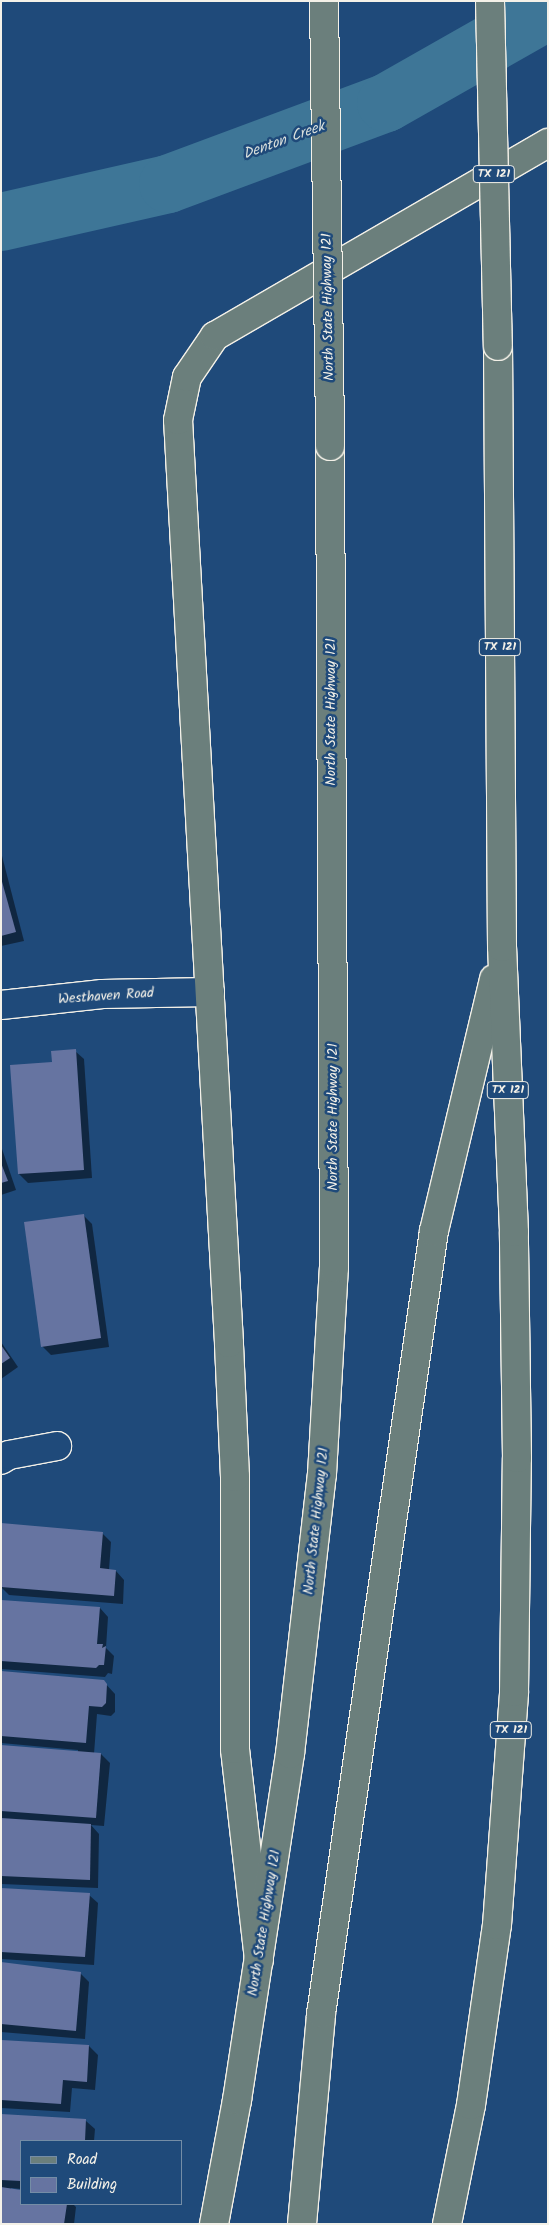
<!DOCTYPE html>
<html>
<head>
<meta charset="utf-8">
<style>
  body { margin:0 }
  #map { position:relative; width:549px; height:2225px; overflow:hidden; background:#1f4a7a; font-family:Kalam,sans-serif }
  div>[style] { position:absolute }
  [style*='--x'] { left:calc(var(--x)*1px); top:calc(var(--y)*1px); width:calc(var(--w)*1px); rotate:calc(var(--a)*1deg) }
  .shadow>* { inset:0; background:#0007 }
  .river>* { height:58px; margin:-29px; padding:0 29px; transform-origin:29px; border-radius:29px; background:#3e7697 }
  .building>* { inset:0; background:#6674a1 }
  .roads { filter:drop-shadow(1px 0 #f4f1e8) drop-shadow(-1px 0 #f4f1e8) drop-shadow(0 1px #f4f1e8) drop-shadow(0 -1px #f4f1e8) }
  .minor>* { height:28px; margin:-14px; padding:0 14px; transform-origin:14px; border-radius:14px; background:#1f4a7a }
  .major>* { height:28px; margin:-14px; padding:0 14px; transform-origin:14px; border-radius:14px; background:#6b7f7c }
  .highway>* { height:28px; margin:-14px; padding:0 14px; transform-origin:14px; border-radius:14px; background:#6b7f7c }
  .bridges { filter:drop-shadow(1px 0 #f4f1e8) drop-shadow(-1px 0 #f4f1e8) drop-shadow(0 1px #f4f1e8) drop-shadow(0 -1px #f4f1e8) }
  .major-bridge>* { height:28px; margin:-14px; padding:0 14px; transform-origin:14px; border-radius:14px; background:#6b7f7c }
  .highway-bridge>* { height:28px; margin:-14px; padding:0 14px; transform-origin:14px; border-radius:14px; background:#6b7f7c }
  span { translate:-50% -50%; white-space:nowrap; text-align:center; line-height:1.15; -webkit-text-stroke:5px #1f4a7a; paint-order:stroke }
  .shield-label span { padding:1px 4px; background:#1f4a7a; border:1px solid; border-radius:4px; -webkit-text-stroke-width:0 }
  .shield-label { font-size:12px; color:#f4f1e8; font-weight:700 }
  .street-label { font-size:14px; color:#f4f1e8 }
  .water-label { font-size:15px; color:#d9dfdc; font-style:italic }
  .frame { position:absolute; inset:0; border:2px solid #f4f1e8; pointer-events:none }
  .legend { position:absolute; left:20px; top:2140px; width:162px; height:65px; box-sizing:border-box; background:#1f4a7a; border:1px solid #748da6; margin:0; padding:6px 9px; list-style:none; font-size:15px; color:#f4f1e8 }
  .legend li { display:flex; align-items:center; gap:10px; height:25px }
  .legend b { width:25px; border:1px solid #748da6 }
</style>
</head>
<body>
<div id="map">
  <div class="shadow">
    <i style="clip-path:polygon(1px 852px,24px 941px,1px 946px)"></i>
    <i style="clip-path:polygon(75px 1051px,84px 1059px,92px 1178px,28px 1183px,19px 1174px,53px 1064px)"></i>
    <i style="clip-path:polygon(1px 1146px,16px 1190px,1px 1195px)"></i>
    <i style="clip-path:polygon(83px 1215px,92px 1224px,109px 1347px,51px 1355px,42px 1346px)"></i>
    <i style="clip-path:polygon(1px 1342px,18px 1367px,1px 1379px)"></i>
    <i style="clip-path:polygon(1px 1525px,102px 1533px,111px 1542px,109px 1570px,116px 1571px,124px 1580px,123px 1604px,9px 1595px,1px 1587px)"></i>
    <i style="clip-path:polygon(1px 1601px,100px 1608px,108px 1617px,106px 1648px,114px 1656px,112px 1674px,108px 1673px,105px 1677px,1px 1669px)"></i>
    <i style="clip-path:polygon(1px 1672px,103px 1681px,115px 1694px,115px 1712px,111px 1716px,97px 1714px,94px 1754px,101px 1754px,110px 1763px,104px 1826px,91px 1825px,99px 1834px,98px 1888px,1px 1884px,1px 1746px,78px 1753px,78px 1750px,1px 1743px)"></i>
    <i style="clip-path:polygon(1px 1889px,89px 1895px,98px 1903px,94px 1965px,1px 1959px)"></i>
    <i style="clip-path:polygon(1px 1963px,81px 1974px,89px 1982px,85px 2039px,1px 2032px)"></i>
    <i style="clip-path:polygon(1px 2041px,89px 2046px,98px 2055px,95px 2090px,72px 2088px,70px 2112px,1px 2108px)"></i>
    <i style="clip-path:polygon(1px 2115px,86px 2121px,95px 2129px,94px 2141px,21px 2141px,21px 2189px,11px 2188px,11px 2190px,21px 2191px,21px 2204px,73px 2204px,76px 2207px,74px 2224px,1px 2224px)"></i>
  </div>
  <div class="river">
    <i style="--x:1;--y:222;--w:171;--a:-12.8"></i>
    <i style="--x:168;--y:184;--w:233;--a:-20.4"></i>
    <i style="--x:386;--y:103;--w:186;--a:-29.6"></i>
  </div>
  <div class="building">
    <i style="clip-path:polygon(1px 878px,16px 932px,1px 936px)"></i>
    <i style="clip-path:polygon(76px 1049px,84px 1170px,18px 1174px,10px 1065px,52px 1062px,51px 1051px)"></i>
    <i style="clip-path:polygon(1px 1163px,8px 1181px,1px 1183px)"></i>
    <i style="clip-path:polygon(84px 1214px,101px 1338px,41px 1347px,24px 1222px)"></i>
    <i style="clip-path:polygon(1px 1345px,10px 1358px,1px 1364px)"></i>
    <i style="clip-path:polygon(1px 1523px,103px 1532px,100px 1568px,116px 1570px,114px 1596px,1px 1587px)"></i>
    <i style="clip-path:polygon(1px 1600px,100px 1607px,97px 1644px,103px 1644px,102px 1648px,106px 1646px,104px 1665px,99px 1665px,96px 1668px,1px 1661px)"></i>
    <i style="clip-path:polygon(1px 1671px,104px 1680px,107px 1684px,106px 1703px,102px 1707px,89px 1706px,86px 1743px,1px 1736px)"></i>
    <i style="clip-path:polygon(1px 1745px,101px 1753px,96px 1818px,1px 1811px)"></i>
    <i style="clip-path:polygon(1px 1818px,91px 1824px,90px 1880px,1px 1876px)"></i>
    <i style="clip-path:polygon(1px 1888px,90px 1893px,85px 1957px,1px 1952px)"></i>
    <i style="clip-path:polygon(1px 1962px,81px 1972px,76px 2031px,1px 2024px)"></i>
    <i style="clip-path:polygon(1px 2040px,89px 2045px,87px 2082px,63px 2080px,61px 2104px,1px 2100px)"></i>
    <i style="clip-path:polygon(1px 2114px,86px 2119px,85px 2141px,21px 2141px,21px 2181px,1px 2180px)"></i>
    <i style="clip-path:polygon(1px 2187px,21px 2190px,21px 2204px,67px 2204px,64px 2224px,1px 2224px)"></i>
  </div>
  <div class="roads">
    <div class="minor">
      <i style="--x:1;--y:1005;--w:102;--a:-6.2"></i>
      <i style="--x:102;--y:994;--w:108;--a:-1.1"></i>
      <i style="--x:1;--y:1460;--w:9;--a:-32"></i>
      <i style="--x:9;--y:1455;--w:49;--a:-10.6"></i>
    </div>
    <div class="major">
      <i style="--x:259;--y:1960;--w:212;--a:-96.5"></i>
      <i style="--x:235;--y:1749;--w:272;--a:-90"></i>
      <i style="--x:235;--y:1477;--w:134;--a:-92.6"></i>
      <i style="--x:229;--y:1343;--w:924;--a:-93.16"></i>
      <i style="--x:178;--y:420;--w:44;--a:-78.2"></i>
      <i style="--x:187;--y:377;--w:50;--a:-55.7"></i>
      <i style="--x:215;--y:336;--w:385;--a:-30.1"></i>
      <i style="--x:214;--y:2224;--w:126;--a:-79.5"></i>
      <i style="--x:237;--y:2100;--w:350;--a:-81.3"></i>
      <i style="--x:290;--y:1754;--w:282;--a:-83.5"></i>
      <i style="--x:322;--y:1474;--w:206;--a:-86.7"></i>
      <i style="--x:334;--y:1268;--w:822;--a:-90.28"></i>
    </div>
    <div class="highway">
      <i style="--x:302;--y:2224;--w:211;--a:-84.8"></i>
      <i style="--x:321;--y:2014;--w:791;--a:-81.79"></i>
      <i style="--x:434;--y:1231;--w:259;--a:-76.6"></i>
      <i style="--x:447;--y:2224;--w:121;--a:-78.6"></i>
      <i style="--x:471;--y:2105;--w:182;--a:-81.8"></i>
      <i style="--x:497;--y:1925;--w:234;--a:-85.8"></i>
      <i style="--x:514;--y:1692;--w:234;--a:-89.3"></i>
      <i style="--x:517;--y:1458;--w:226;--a:-90.8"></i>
      <i style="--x:514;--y:1232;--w:285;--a:-92.4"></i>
      <i style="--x:502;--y:947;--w:601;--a:-90.38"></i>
    </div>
  </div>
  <div class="bridges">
    <div class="major-bridge">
      <i style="--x:324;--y:1;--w:445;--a:89.2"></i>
    </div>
    <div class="highway-bridge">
      <i style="--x:490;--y:1;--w:345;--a:88.7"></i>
    </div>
  </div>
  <div class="shield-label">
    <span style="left:494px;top:174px">TX 121</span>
    <span style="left:500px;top:647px">TX 121</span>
    <span style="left:508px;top:1090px">TX 121</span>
    <span style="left:511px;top:1730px">TX 121</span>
  </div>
  <div class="street-label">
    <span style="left:328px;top:307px;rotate:-91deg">North State Highway 121</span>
    <span style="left:331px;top:712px;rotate:-90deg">North State Highway 121</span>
    <span style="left:106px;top:996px;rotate:-4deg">Westhaven Road</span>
    <span style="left:333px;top:1117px;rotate:-90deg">North State Highway 121</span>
    <span style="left:316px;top:1521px;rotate:-84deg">North State Highway 121</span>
    <span style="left:264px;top:1923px;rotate:-81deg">North State Highway 121</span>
  </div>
  <div class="water-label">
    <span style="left:284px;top:141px;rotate:-20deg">Denton Creek</span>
  </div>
  <div class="frame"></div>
  <ul class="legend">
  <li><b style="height:6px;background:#6b7f7c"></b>Road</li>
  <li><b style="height:14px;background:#6674a1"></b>Building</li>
  </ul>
</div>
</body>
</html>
